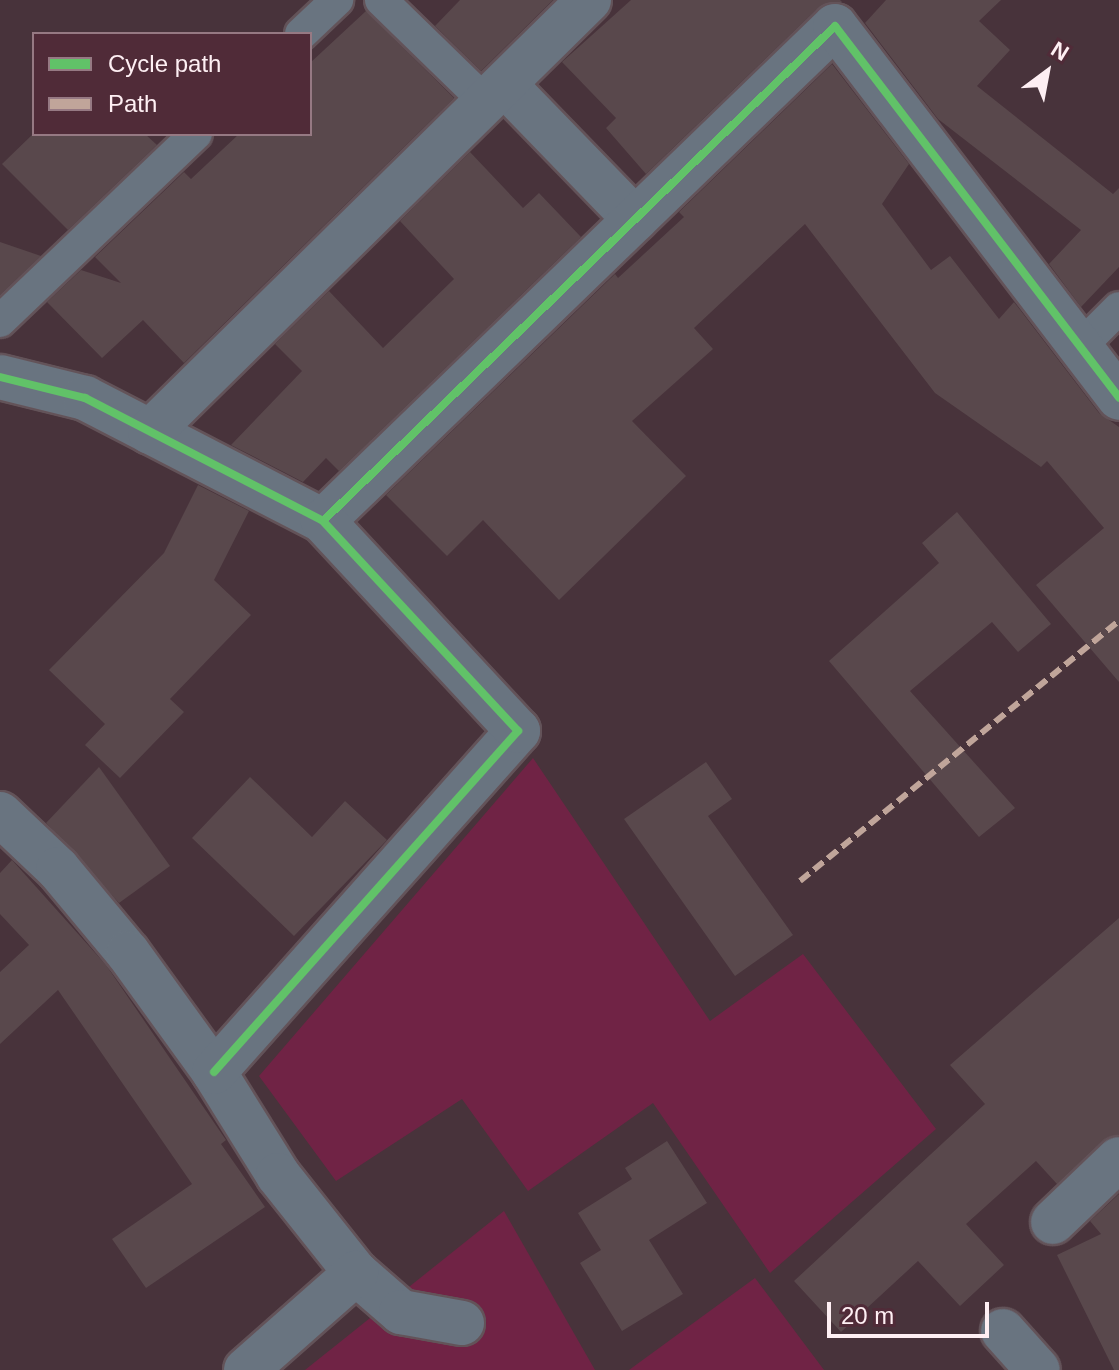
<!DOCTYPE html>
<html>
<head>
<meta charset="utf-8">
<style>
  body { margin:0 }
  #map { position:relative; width:1119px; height:1370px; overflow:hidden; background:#48333b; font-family:Helvetica,sans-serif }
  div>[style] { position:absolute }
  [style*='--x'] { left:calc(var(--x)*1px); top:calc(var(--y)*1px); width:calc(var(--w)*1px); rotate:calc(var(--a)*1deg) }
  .green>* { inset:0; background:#702345 }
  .building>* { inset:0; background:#59484c }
  .roads { filter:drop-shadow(2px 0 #635359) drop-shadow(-2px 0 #635359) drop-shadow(0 2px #635359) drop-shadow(0 -2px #635359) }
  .lane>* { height:32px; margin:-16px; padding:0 16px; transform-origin:16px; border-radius:16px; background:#697480 }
  .street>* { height:44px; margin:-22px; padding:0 22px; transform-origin:22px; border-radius:22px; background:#697480 }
  .quiet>* { height:6px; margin-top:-3px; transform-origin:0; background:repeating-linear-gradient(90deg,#c0a59a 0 12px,transparent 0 18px) }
  .cycleway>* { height:8px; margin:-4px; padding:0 4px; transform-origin:4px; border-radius:4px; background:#61c268 }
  span { translate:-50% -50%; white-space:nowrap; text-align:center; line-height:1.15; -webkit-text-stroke:6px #502b38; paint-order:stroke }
  .legend { position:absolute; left:32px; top:32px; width:280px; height:104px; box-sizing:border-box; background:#502b38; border:2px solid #967983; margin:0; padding:10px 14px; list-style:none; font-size:24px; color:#feeff3 }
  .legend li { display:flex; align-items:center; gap:16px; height:40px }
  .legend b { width:40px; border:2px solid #967983 }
  .north { position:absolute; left:1007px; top:32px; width:80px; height:80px; -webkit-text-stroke:6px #502b38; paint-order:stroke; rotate:32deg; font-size:22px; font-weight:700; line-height:32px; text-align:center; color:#feeff3 }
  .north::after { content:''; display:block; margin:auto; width:28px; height:36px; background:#feeff3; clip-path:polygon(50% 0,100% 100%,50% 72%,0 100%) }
  .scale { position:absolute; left:827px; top:1302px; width:162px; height:36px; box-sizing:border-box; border:4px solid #feeff3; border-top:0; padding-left:10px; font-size:24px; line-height:28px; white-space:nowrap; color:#feeff3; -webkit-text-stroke:6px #502b38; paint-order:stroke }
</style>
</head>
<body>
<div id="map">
  <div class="green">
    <i style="clip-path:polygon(533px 758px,710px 1021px,803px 954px,936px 1129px,770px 1273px,653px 1103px,528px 1191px,462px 1099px,336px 1181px,259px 1076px)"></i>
    <i style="clip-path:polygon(504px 1211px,595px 1370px,305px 1370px)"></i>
    <i style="clip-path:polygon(755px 1278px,824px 1370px,629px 1370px)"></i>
  </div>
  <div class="building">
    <i style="clip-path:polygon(460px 0,553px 0,481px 71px,435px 26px)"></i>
    <i style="clip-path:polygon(631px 0,840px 0,842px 2px,818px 8px,646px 174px,606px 128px,616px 118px,562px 62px)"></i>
    <i style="clip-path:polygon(886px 0,1001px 0,979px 21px,1010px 50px,977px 86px,1113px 194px,1119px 188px,1119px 267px,1081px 307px,1049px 264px,1081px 230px,938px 119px,865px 23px)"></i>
    <i style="clip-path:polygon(366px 11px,454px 98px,184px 363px,143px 320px,102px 358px,47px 302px,81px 270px,121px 283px,95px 257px,184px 172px,191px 179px,239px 134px,310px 134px,310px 63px)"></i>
    <i style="clip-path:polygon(832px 64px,909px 164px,882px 204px,931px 270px,950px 256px,999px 319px,1014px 302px,1099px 413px,1119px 427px,1119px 682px,1036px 585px,1104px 528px,1047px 461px,1041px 467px,935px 393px,805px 224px,694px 328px,713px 349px,632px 421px,686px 476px,559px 600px,483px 520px,447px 556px,386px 495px,615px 274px,618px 278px,684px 217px,679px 212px)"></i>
    <i style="clip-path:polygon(33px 134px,145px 134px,157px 145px,68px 230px,2px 164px)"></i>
    <i style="clip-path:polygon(470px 152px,523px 208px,539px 193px,581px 237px,339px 471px,326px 458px,303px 482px,231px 445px,302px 371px,275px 344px,329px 291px,383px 348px,454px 279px,400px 221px)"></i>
    <i style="clip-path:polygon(0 242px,41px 256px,0 295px)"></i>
    <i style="clip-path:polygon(198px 485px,249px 511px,214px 580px,251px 615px,170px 699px,184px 712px,120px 778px,85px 745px,105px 724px,49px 670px,164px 553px)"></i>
    <i style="clip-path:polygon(957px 512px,1051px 624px,1018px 652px,992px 622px,910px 691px,1015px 808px,979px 837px,829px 661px,939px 563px,922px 543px)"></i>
    <i style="clip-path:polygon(706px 762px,732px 799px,708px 816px,793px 935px,735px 976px,624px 819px)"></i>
    <i style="clip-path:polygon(99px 767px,170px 866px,119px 903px,46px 823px)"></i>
    <i style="clip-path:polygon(250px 777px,312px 837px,345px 801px,387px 840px,294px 936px,192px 838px)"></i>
    <i style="clip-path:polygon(12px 860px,106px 965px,226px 1140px,221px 1144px,265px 1207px,146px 1288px,112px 1239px,192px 1184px,58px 990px,0 1044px,0 972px,29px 945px,0 914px,0 873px)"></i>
    <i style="clip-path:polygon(1119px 918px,1119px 1135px,1102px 1141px,1057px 1184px,1036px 1161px,966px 1224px,1004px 1265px,960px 1306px,918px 1261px,841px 1332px,794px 1281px,985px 1104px,950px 1065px)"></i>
    <i style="clip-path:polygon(667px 1141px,707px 1203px,649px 1240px,683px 1294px,622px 1331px,580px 1263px,601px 1250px,578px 1213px,632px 1179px,625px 1168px)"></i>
    <i style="clip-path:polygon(1119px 1194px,1119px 1370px,1114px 1370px,1057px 1255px,1101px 1234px,1090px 1221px)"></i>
  </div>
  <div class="roads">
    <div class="lane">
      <i style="--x:381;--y:0;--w:148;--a:44.2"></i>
      <i style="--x:301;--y:34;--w:50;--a:-43.4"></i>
      <i style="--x:0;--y:321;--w:271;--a:-43.7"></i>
      <i style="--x:1080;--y:347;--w:55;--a:-45"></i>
    </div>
    <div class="street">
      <i style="--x:505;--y:85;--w:187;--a:45.9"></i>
      <i style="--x:0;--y:377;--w:88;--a:13.9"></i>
      <i style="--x:85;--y:398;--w:268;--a:27.3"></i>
      <i style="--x:323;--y:521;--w:712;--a:-44.03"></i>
      <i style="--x:835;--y:26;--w:468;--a:52.6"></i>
      <i style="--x:150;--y:432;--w:616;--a:-44.54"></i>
      <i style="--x:0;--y:814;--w:80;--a:43.5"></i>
      <i style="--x:58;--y:869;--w:109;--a:50.2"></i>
      <i style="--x:128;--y:953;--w:147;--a:54.1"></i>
      <i style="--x:214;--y:1072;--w:121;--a:58.1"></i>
      <i style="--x:278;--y:1175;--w:125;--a:51.5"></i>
      <i style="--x:356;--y:1273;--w:60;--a:40.9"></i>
      <i style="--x:401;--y:1312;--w:62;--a:10.2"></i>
      <i style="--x:214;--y:1072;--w:457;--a:-48.3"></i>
      <i style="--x:518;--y:731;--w:287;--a:-132.9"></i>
      <i style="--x:1053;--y:1222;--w:91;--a:-43.7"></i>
      <i style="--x:1003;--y:1331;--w:52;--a:48.1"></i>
      <i style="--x:246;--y:1370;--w:147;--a:-41.4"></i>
    </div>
  </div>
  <div class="quiet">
    <i style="--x:800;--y:881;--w:412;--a:-39.2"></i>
  </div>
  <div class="cycleway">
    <i style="--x:0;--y:377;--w:88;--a:13.9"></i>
    <i style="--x:85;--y:398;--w:268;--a:27.3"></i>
    <i style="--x:323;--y:521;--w:712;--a:-44.03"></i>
    <i style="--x:835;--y:26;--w:468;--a:52.6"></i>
    <i style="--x:214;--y:1072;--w:457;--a:-48.3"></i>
    <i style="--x:518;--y:731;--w:287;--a:-132.9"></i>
  </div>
  <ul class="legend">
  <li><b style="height:10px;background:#61c268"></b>Cycle path</li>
  <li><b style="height:10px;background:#c0a59a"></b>Path</li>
  </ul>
  <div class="north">N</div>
  <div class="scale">20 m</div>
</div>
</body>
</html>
